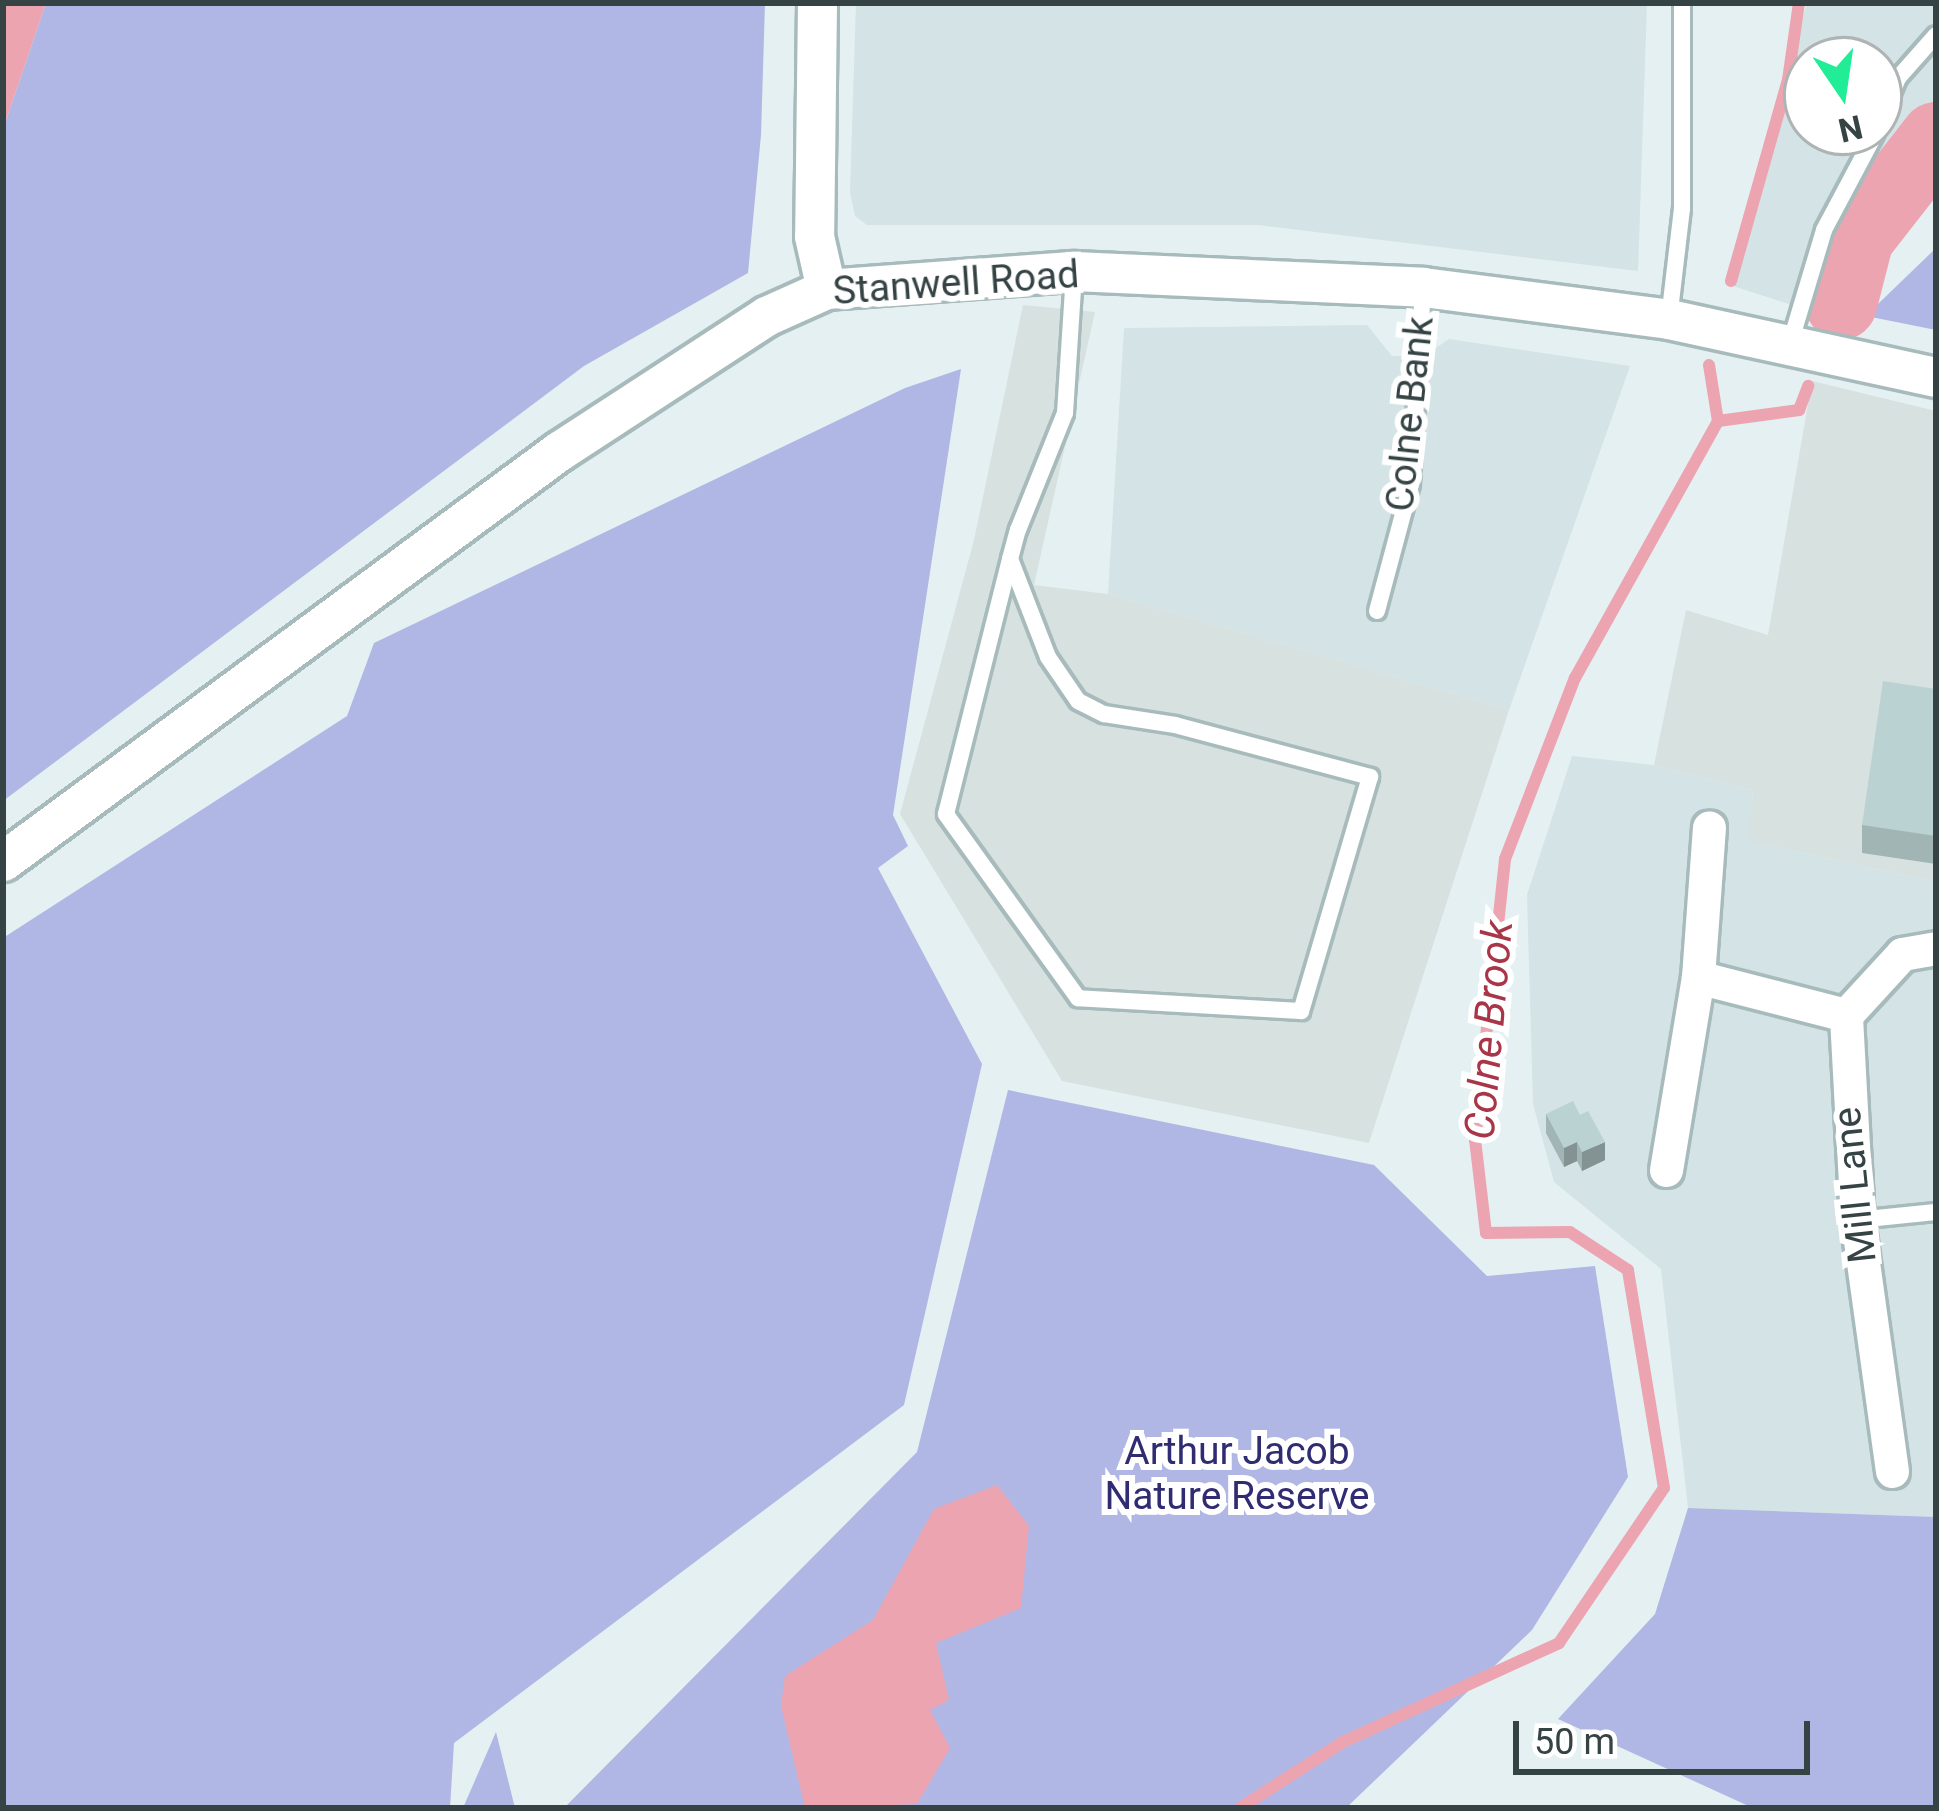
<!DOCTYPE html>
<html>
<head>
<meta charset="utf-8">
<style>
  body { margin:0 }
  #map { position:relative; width:1939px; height:1811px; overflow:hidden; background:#e5f0f2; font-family:Roboto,sans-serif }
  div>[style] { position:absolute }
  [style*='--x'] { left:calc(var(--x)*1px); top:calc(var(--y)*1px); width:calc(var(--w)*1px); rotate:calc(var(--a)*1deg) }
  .residential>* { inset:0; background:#d4e3e5 }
  .industrial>* { inset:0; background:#d7e1e0 }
  .green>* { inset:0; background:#b0b7e4 }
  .water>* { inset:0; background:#eca4b1 }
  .stream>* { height:12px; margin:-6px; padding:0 6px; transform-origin:6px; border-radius:6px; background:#eca4b1 }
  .river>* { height:72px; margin:-36px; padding:0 36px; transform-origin:36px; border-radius:36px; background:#eca4b1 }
  .roads { filter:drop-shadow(3px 0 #a8bbbc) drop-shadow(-3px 0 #a8bbbc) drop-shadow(0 3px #a8bbbc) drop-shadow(0 -3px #a8bbbc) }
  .service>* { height:16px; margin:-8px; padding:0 8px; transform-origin:8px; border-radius:8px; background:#fff }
  .minor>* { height:33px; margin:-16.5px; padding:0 16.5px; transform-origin:16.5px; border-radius:16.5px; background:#fff }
  .tertiary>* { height:39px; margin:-19.5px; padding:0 19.5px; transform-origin:19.5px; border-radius:19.5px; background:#fff }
  .wall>* { inset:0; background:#a1b5b5 }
  .shaded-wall>* { inset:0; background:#839393 }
  .building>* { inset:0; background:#bbd2d2 }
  span { translate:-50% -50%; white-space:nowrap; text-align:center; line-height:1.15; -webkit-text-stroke:12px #fff; paint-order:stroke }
  .street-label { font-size:39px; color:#354344 }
  .park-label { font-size:39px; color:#2f2c72 }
  .water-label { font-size:42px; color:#a93548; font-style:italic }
  .frame { position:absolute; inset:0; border:6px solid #354344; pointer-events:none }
  .north { position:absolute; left:1783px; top:36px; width:120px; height:120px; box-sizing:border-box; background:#fff; border:3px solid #aeb4b4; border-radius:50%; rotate:167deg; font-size:33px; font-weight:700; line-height:48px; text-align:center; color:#354344 }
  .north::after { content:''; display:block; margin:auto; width:42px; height:54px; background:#20ed95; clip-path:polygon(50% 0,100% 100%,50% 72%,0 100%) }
  .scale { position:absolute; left:1513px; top:1721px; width:297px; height:54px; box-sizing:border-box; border:6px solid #354344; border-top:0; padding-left:15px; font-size:36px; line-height:42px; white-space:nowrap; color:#354344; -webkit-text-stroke:9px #fff; paint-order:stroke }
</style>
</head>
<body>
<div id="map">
  <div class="residential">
    <i style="clip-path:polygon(856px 3px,1647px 3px,1638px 271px,1258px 225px,867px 225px,855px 216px,850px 193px)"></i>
    <i style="clip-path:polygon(evenodd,1807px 3px,1936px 3px,1936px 124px,1813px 312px,1727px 284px,1807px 3px,1807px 60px,1879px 60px,1879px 132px,1807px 132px,1807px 60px)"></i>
    <i style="clip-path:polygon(1367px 325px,1392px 356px,1424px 356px,1449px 339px,1630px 366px,1509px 710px,1108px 594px,1124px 328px)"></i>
    <i style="clip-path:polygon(1572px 756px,1654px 765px,1753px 790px,1750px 841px,1936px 882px,1936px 1517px,1688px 1508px,1661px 1269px,1554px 1182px,1533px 1104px,1527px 895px)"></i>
  </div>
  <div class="industrial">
    <i style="clip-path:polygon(1023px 305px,1095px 312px,1034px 585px,1108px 594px,1509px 710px,1369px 1143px,1062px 1081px,900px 814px,974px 540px)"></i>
    <i style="clip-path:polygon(1812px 381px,1936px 411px,1936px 882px,1749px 841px,1753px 790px,1654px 765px,1686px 610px,1768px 635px)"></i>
  </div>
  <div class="green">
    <i style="clip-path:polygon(46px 3px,765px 3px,761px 135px,748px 273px,584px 366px,3px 801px,3px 129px)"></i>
    <i style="clip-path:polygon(1936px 248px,1936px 330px,1871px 317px,1878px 304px)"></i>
    <i style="clip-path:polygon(961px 369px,893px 815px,908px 846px,878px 868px,982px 1064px,904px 1405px,454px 1743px,450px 1808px,3px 1808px,3px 938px,347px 716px,374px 643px,905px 388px)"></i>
    <i style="clip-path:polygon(1008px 1090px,1374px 1165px,1487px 1276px,1595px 1266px,1628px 1477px,1532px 1630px,1346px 1808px,564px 1808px,917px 1452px)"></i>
    <i style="clip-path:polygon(1688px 1508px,1936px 1517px,1936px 1808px,1753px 1808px,1558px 1719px,1655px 1614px)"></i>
    <i style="clip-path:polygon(496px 1732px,515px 1808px,463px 1808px)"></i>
  </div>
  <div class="water">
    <i style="clip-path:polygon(3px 3px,46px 3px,3px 129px)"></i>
    <i style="clip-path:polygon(997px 1485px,1029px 1526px,1021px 1608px,936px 1643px,949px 1700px,930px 1710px,950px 1748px,917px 1804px,805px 1808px,781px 1706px,785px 1676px,873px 1620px,934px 1509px)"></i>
  </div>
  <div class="stream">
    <i style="--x:1731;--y:281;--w:209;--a:-74.2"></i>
    <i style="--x:1788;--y:80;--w:78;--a:-81.9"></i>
    <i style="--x:1709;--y:365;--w:57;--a:80.9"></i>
    <i style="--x:1240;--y:1808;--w:122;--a:-32.7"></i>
    <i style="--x:1343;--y:1742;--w:238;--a:-24.6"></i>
    <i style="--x:1559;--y:1643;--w:187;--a:-55.9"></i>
    <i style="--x:1664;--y:1488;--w:221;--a:-99.4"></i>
    <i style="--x:1628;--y:1270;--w:69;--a:-146.8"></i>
    <i style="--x:1570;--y:1232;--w:84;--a:179.3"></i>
    <i style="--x:1486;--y:1233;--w:94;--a:-96.7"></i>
    <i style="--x:1475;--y:1140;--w:283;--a:-83.9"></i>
    <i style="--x:1505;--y:859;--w:194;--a:-68.9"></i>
    <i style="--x:1575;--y:678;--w:294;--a:-60.9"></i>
    <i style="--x:1718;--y:421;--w:82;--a:-7.7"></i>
    <i style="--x:1799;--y:410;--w:26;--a:-69"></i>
  </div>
  <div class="river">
    <i style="--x:1841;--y:304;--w:68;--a:-75.6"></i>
    <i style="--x:1858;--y:238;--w:127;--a:-52"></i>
  </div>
  <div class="roads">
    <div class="service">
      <i style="--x:1879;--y:125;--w:51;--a:-68"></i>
      <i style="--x:1898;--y:78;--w:57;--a:-48.5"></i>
      <i style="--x:1669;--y:319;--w:111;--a:-83.3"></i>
      <i style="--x:1682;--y:209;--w:206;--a:-90"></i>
      <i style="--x:1789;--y:347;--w:122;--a:-73.3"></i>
      <i style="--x:1824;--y:230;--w:111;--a:-62"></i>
      <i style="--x:1010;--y:559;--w:105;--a:68.8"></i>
      <i style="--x:1048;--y:657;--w:53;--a:55.7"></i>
      <i style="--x:1078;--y:701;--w:29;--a:27"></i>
      <i style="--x:1104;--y:714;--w:72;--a:8.8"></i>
      <i style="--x:1175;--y:725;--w:202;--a:14.9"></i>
      <i style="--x:1370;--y:777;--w:244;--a:106.4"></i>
      <i style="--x:1301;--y:1011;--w:223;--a:-176.7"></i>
      <i style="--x:1078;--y:998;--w:226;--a:-125.7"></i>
      <i style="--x:946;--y:814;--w:263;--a:-75.9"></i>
      <i style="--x:1010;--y:559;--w:30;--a:-75"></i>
      <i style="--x:1018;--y:530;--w:126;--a:-68.1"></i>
      <i style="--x:1065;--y:413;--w:141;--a:-86.3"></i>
      <i style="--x:1377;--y:611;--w:131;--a:-75"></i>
      <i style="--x:1411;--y:484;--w:196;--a:-86.5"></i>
      <i style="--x:1857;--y:1220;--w:79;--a:-5.8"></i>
    </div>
    <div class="minor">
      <i style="--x:1698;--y:977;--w:153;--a:14.4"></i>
      <i style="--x:1666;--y:1170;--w:196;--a:-80.6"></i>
      <i style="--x:1698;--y:977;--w:150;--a:-85.8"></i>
      <i style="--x:1892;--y:1471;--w:253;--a:-97.9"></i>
      <i style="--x:1857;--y:1220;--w:205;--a:-93.1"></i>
      <i style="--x:1846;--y:1015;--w:83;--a:-47.4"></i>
      <i style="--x:1902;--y:954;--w:35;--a:-10"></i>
    </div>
    <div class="tertiary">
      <i style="--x:817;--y:3;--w:233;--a:90.7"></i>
      <i style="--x:814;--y:236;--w:54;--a:77.2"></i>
      <i style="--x:3;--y:861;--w:691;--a:-36.41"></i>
      <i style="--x:559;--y:451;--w:247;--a:-33.1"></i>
      <i style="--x:766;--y:316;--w:66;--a:-24.2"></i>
      <i style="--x:826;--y:289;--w:249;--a:-4.2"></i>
      <i style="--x:1074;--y:271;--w:349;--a:2.6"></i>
      <i style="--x:1423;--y:287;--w:248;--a:7.4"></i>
      <i style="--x:1669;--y:319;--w:273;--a:12.3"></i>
    </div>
  </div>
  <div class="wall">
    <i style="clip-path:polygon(1936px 689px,1936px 864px,1862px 853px,1862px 825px)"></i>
    <i style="clip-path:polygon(1546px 1114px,1580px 1115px,1605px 1160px,1582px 1171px,1577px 1161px,1564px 1167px,1546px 1133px)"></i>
  </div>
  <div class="shaded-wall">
    <i style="clip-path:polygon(1577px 1142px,1577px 1161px,1564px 1167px,1564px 1148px)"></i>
    <i style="clip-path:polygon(1605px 1142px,1605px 1160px,1582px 1171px,1582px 1152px)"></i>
  </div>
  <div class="building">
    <i style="clip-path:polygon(1883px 681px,1936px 689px,1936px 836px,1862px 825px)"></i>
    <i style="clip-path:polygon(1573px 1101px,1580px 1115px,1588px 1111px,1605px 1142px,1582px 1152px,1577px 1142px,1564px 1148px,1546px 1114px)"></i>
  </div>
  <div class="street-label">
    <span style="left:956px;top:283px;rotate:-4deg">Stanwell Road</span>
    <span style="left:1410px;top:414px;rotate:-84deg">Colne Bank</span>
    <span style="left:1855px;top:1185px;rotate:-96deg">Mill Lane</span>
  </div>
  <div class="park-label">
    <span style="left:1237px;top:1474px">Arthur Jacob<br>Nature Reserve</span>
  </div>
  <div class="water-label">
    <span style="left:1489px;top:1030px;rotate:-85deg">Colne Brook</span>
  </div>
  <div class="frame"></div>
  <div class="north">N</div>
  <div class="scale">50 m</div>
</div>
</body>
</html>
